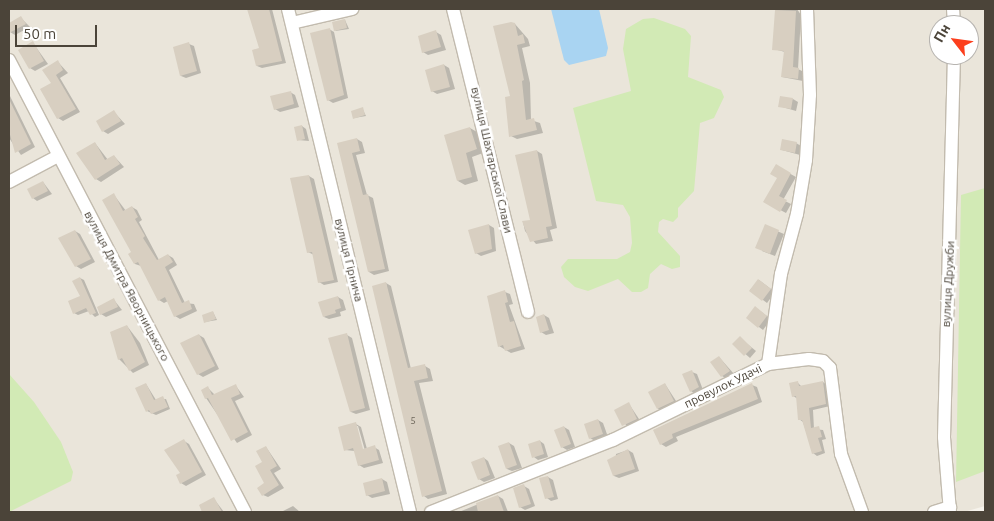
<!DOCTYPE html>
<html>
<head>
<meta charset="utf-8">
<style>
  body { margin:0 }
  #map { position:relative; width:994px; height:521px; overflow:hidden; background:#f6f3ec; font-family:Ubuntu,sans-serif }
  div>[style] { position:absolute }
  [style*='--x'] { left:calc(var(--x)*1px); top:calc(var(--y)*1px); width:calc(var(--w)*1px); rotate:calc(var(--a)*1deg) }
  .residential>* { inset:0; background:#eae5da }
  .green>* { inset:0; background:#d2eab5 }
  .water>* { inset:0; background:#a9d4f2 }
  .shadow>* { inset:0; background:#0003 }
  .building>* { inset:0; background:#d8cfc1 }
  .roads { filter:drop-shadow(1px 0 #c2bbae) drop-shadow(-1px 0 #c2bbae) drop-shadow(0 1px #c2bbae) drop-shadow(0 -1px #c2bbae) }
  .minor>* { height:12px; margin:-6px; padding:0 6px; transform-origin:6px; border-radius:6px; background:#fff }
  span { translate:-50% -50%; white-space:nowrap; text-align:center; line-height:1.15; -webkit-text-stroke:5px #fff; paint-order:stroke }
  .number-label { font-size:10px; color:#6e675b }
  .number-label span { -webkit-text-stroke-width:0 }
  .street-label { font-size:12px; color:#4b4439 }
  .frame { position:absolute; inset:0; border:10px solid #4b4439; pointer-events:none }
  .north { position:absolute; left:929px; top:15px; width:50px; height:50px; box-sizing:border-box; background:#fff; border:1px solid #b7b4b0; border-radius:50%; rotate:300deg; font-size:14px; font-weight:700; line-height:20px; text-align:center; color:#4b4439 }
  .north::after { content:''; display:block; margin:auto; width:18px; height:22px; background:#fc3f1d; clip-path:polygon(50% 0,100% 100%,50% 72%,0 100%) }
  .scale { position:absolute; left:15px; top:25px; width:82px; height:22px; box-sizing:border-box; border:2px solid #4b4439; border-top:0; padding-left:6px; font-size:15px; line-height:18px; white-space:nowrap; color:#4b4439; -webkit-text-stroke:4px #fff; paint-order:stroke }
</style>
</head>
<body>
<div id="map">
  <div class="residential">
    <i style="clip-path:polygon(evenodd,9px 9px,985px 9px,985px 506px,964px 512px,9px 512px,9px 9px,939px 25px,969px 25px,969px 55px,939px 55px,939px 25px)"></i>
  </div>
  <div class="green">
    <i style="clip-path:polygon(654px 18px,685px 29px,691px 36px,688px 77px,721px 90px,724px 97px,714px 118px,700px 123px,694px 191px,678px 208px,678px 217px,673px 222px,663px 219px,659px 222px,658px 232px,680px 256px,680px 267px,672px 269px,661px 264px,650px 274px,648px 288px,641px 292px,632px 292px,618px 279px,588px 291px,575px 287px,564px 277px,561px 267px,568px 259px,617px 259px,630px 252px,632px 243px,630px 217px,623px 205px,596px 201px,573px 108px,631px 91px,623px 49px,626px 29px,643px 19px)"></i>
    <i style="clip-path:polygon(985px 188px,985px 471px,956px 482px,961px 195px)"></i>
    <i style="clip-path:polygon(9px 374px,34px 402px,61px 442px,73px 472px,71px 481px,9px 512px)"></i>
  </div>
  <div class="water">
    <i style="clip-path:polygon(551px 9px,599px 9px,608px 48px,606px 56px,569px 65px,564px 60px)"></i>
  </div>
  <div class="shadow">
    <i style="clip-path:polygon(251px 9px,272px 9px,286px 63px,262px 68px,257px 66px,261px 49px)"></i>
    <i style="clip-path:polygon(776px 9px,797px 9px,801px 15px,798px 69px,804px 72px,803px 81px,782px 77px,785px 52px,774px 49px)"></i>
    <i style="clip-path:polygon(21px 18px,30px 27px,15px 35px,10px 32px,9px 25px)"></i>
    <i style="clip-path:polygon(345px 20px,349px 29px,335px 31px)"></i>
    <i style="clip-path:polygon(515px 24px,528px 39px,530px 46px,522px 48px,530px 83px,531px 120px,540px 123px,543px 133px,517px 139px,511px 136px)"></i>
    <i style="clip-path:polygon(329px 29px,334px 32px,348px 98px,333px 103px,328px 100px)"></i>
    <i style="clip-path:polygon(436px 32px,441px 35px,446px 50px,428px 55px,423px 52px)"></i>
    <i style="clip-path:polygon(33px 43px,48px 64px,35px 71px,30px 68px)"></i>
    <i style="clip-path:polygon(189px 44px,194px 46px,201px 73px,186px 78px,181px 76px)"></i>
    <i style="clip-path:polygon(58px 62px,68px 73px,60px 78px,80px 112px,63px 121px,58px 118px,52px 83px)"></i>
    <i style="clip-path:polygon(444px 65px,449px 68px,455px 89px,437px 94px,432px 91px)"></i>
    <i style="clip-path:polygon(290px 92px,295px 95px,299px 107px,280px 112px,275px 109px)"></i>
    <i style="clip-path:polygon(9px 94px,35px 147px,21px 155px,9px 138px)"></i>
    <i style="clip-path:polygon(793px 99px,798px 102px,796px 111px,779px 106px)"></i>
    <i style="clip-path:polygon(362px 108px,366px 116px,354px 118px)"></i>
    <i style="clip-path:polygon(114px 112px,125px 124px,108px 134px,103px 131px)"></i>
    <i style="clip-path:polygon(302px 126px,306px 129px,309px 141px,298px 140px)"></i>
    <i style="clip-path:polygon(470px 128px,477px 132px,483px 153px,472px 157px,478px 181px,465px 185px,458px 181px)"></i>
    <i style="clip-path:polygon(357px 139px,362px 142px,365px 153px,356px 155px,367px 195px,373px 198px,389px 271px,374px 275px,369px 272px,338px 144px)"></i>
    <i style="clip-path:polygon(95px 143px,108px 160px,114px 156px,124px 167px,101px 182px,96px 179px)"></i>
    <i style="clip-path:polygon(796px 143px,801px 146px,800px 155px,782px 150px)"></i>
    <i style="clip-path:polygon(537px 151px,542px 154px,557px 228px,550px 230px,553px 241px,536px 244px,525px 231px,523px 222px,531px 221px)"></i>
    <i style="clip-path:polygon(776px 166px,796px 177px,783px 200px,791px 204px,786px 213px,765px 202px,779px 177px)"></i>
    <i style="clip-path:polygon(309px 176px,314px 179px,338px 282px,324px 285px,319px 282px,314px 255px,308px 252px)"></i>
    <i style="clip-path:polygon(43px 182px,52px 194px,37px 201px,33px 198px)"></i>
    <i style="clip-path:polygon(114px 195px,126px 211px,132px 207px,137px 210px,142px 220px,139px 222px,159px 260px,168px 255px,173px 258px,177px 265px,169px 270px,185px 303px,194px 304px,197px 311px,180px 319px,175px 316px,168px 301px,164px 303px,159px 300px,141px 266px,135px 264px)"></i>
    <i style="clip-path:polygon(489px 225px,494px 228px,496px 251px,481px 256px,476px 253px)"></i>
    <i style="clip-path:polygon(765px 226px,784px 234px,775px 256px,762px 251px)"></i>
    <i style="clip-path:polygon(75px 231px,80px 234px,95px 262px,81px 269px,76px 266px)"></i>
    <i style="clip-path:polygon(80px 278px,84px 280px,99px 315px,95px 317px,89px 311px,78px 315px,74px 313px,82px 297px)"></i>
    <i style="clip-path:polygon(759px 280px,775px 292px,767px 303px,750px 290px)"></i>
    <i style="clip-path:polygon(386px 283px,391px 286px,411px 369px,425px 366px,430px 369px,433px 381px,419px 383px,447px 494px,428px 499px,424px 496px)"></i>
    <i style="clip-path:polygon(505px 292px,510px 294px,513px 304px,509px 305px,525px 349px,511px 353px,499px 346px)"></i>
    <i style="clip-path:polygon(338px 297px,343px 300px,346px 310px,340px 312px,341px 316px,329px 319px,324px 317px)"></i>
    <i style="clip-path:polygon(114px 300px,122px 310px,106px 317px,101px 314px)"></i>
    <i style="clip-path:polygon(756px 308px,771px 319px,763px 330px,747px 318px)"></i>
    <i style="clip-path:polygon(213px 312px,217px 320px,205px 322px)"></i>
    <i style="clip-path:polygon(544px 315px,549px 318px,554px 333px,546px 335px,541px 332px)"></i>
    <i style="clip-path:polygon(127px 326px,140px 343px,149px 365px,133px 373px,119px 359px)"></i>
    <i style="clip-path:polygon(199px 335px,204px 338px,219px 369px,203px 377px,198px 374px)"></i>
    <i style="clip-path:polygon(347px 335px,352px 338px,370px 410px,356px 414px,351px 412px)"></i>
    <i style="clip-path:polygon(740px 338px,756px 351px,750px 358px,734px 344px)"></i>
    <i style="clip-path:polygon(719px 357px,734px 374px,727px 379px,722px 376px)"></i>
    <i style="clip-path:polygon(692px 372px,697px 374px,703px 390px,695px 394px,691px 391px)"></i>
    <i style="clip-path:polygon(823px 382px,827px 385px,830px 406px,813px 410px,814px 429px,823px 430px,826px 439px,822px 440px,825px 453px,817px 456px,813px 453px,803px 422px,799px 419px,798px 399px,793px 396px,798px 383px,802px 387px)"></i>
    <i style="clip-path:polygon(146px 384px,156px 400px,166px 399px,170px 409px,156px 415px,147px 411px)"></i>
    <i style="clip-path:polygon(665px 384px,678px 404px,663px 411px,658px 409px)"></i>
    <i style="clip-path:polygon(752px 385px,757px 387px,762px 402px,676px 437px,678px 441px,666px 447px,661px 444px,654px 430px)"></i>
    <i style="clip-path:polygon(236px 386px,244px 397px,235px 401px,252px 435px,237px 443px,206px 398px,208px 388px,215px 395px)"></i>
    <i style="clip-path:polygon(629px 404px,641px 422px,628px 428px,616px 410px)"></i>
    <i style="clip-path:polygon(598px 420px,603px 423px,608px 437px,595px 441px,590px 438px,586px 425px)"></i>
    <i style="clip-path:polygon(evenodd,356px 424px,361px 427px,367px 449px,374px 447px,379px 450px,383px 463px,364px 468px,359px 465px,355px 451px,345px 450px,356px 424px,356px 426px,358px 426px,366px 454px,363px 455px,356px 426px)"></i>
    <i style="clip-path:polygon(564px 427px,569px 430px,575px 447px,567px 450px,562px 447px)"></i>
    <i style="clip-path:polygon(184px 441px,189px 444px,206px 475px,186px 486px,181px 483px)"></i>
    <i style="clip-path:polygon(540px 441px,544px 444px,548px 457px,538px 460px,534px 457px)"></i>
    <i style="clip-path:polygon(509px 443px,514px 446px,522px 468px,512px 471px,507px 469px)"></i>
    <i style="clip-path:polygon(266px 447px,281px 469px,274px 473px,284px 488px,268px 497px,263px 495px,266px 484px,263px 463px)"></i>
    <i style="clip-path:polygon(628px 450px,633px 453px,639px 471px,619px 478px,614px 476px,616px 454px)"></i>
    <i style="clip-path:polygon(484px 458px,488px 461px,495px 478px,484px 482px,479px 479px)"></i>
    <i style="clip-path:polygon(548px 477px,553px 480px,558px 499px,551px 501px,547px 498px)"></i>
    <i style="clip-path:polygon(382px 479px,387px 482px,390px 494px,372px 498px,367px 495px)"></i>
    <i style="clip-path:polygon(524px 486px,529px 489px,535px 506px,525px 510px,520px 507px)"></i>
    <i style="clip-path:polygon(498px 496px,503px 499px,508px 512px,459px 512px)"></i>
    <i style="clip-path:polygon(214px 499px,224px 512px,204px 512px,200px 505px)"></i>
    <i style="clip-path:polygon(293px 506px,300px 512px,281px 512px)"></i>
  </div>
  <div class="building">
    <i style="clip-path:polygon(247px 9px,269px 9px,282px 61px,256px 66px,252px 50px,259px 48px)"></i>
    <i style="clip-path:polygon(775px 10px,796px 11px,793px 67px,799px 68px,798px 79px,781px 77px,784px 51px,772px 50px)"></i>
    <i style="clip-path:polygon(21px 16px,26px 24px,9px 33px,9px 23px)"></i>
    <i style="clip-path:polygon(345px 19px,347px 28px,334px 31px,332px 22px)"></i>
    <i style="clip-path:polygon(511px 22px,515px 23px,518px 36px,523px 34px,525px 43px,517px 45px,524px 80px,522px 81px,526px 120px,534px 118px,537px 130px,509px 137px,505px 97px,510px 96px,493px 26px)"></i>
    <i style="clip-path:polygon(330px 28px,344px 95px,327px 101px,310px 33px)"></i>
    <i style="clip-path:polygon(436px 30px,441px 47px,422px 53px,418px 36px)"></i>
    <i style="clip-path:polygon(33px 41px,44px 61px,29px 69px,18px 50px)"></i>
    <i style="clip-path:polygon(189px 42px,197px 71px,180px 76px,173px 47px)"></i>
    <i style="clip-path:polygon(58px 60px,63px 70px,56px 75px,76px 109px,57px 119px,40px 89px,51px 83px,42px 70px)"></i>
    <i style="clip-path:polygon(444px 64px,450px 87px,431px 92px,425px 70px)"></i>
    <i style="clip-path:polygon(291px 91px,294px 104px,274px 110px,270px 96px)"></i>
    <i style="clip-path:polygon(780px 96px,793px 98px,791px 109px,778px 107px)"></i>
    <i style="clip-path:polygon(9px 99px,31px 144px,15px 153px,9px 131px)"></i>
    <i style="clip-path:polygon(363px 107px,365px 115px,353px 119px,351px 111px)"></i>
    <i style="clip-path:polygon(114px 110px,121px 121px,102px 132px,96px 121px)"></i>
    <i style="clip-path:polygon(302px 125px,305px 139px,297px 141px,294px 127px)"></i>
    <i style="clip-path:polygon(470px 127px,477px 149px,466px 153px,472px 177px,457px 181px,444px 135px)"></i>
    <i style="clip-path:polygon(357px 138px,360px 151px,352px 153px,363px 195px,368px 194px,385px 269px,368px 272px,337px 143px)"></i>
    <i style="clip-path:polygon(782px 139px,797px 142px,795px 153px,780px 150px)"></i>
    <i style="clip-path:polygon(95px 142px,105px 160px,114px 155px,120px 164px,95px 180px,76px 153px)"></i>
    <i style="clip-path:polygon(537px 150px,552px 226px,546px 227px,548px 238px,530px 242px,522px 221px,530px 220px,515px 155px)"></i>
    <i style="clip-path:polygon(776px 164px,791px 173px,779px 196px,787px 200px,780px 212px,763px 202px,777px 178px,770px 174px)"></i>
    <i style="clip-path:polygon(309px 175px,334px 280px,318px 283px,312px 252px,307px 253px,290px 178px)"></i>
    <i style="clip-path:polygon(43px 181px,48px 191px,32px 199px,27px 189px)"></i>
    <i style="clip-path:polygon(114px 193px,123px 211px,132px 206px,138px 217px,135px 219px,145px 236px,143px 238px,157px 260px,168px 254px,173px 262px,165px 267px,182px 303px,189px 300px,192px 309px,174px 317px,165px 297px,158px 301px,138px 262px,134px 264px,128px 254px,131px 252px,102px 200px)"></i>
    <i style="clip-path:polygon(489px 224px,492px 249px,475px 254px,468px 230px)"></i>
    <i style="clip-path:polygon(765px 224px,779px 230px,770px 254px,755px 248px)"></i>
    <i style="clip-path:polygon(75px 230px,91px 259px,75px 267px,58px 238px)"></i>
    <i style="clip-path:polygon(80px 277px,96px 313px,90px 315px,86px 308px,73px 314px,68px 301px,80px 296px,72px 281px)"></i>
    <i style="clip-path:polygon(758px 279px,771px 289px,762px 301px,749px 291px)"></i>
    <i style="clip-path:polygon(386px 282px,408px 368px,425px 364px,428px 378px,414px 381px,442px 491px,422px 497px,372px 286px)"></i>
    <i style="clip-path:polygon(505px 290px,508px 302px,505px 303px,510px 322px,514px 321px,521px 346px,505px 351px,503px 345px,498px 347px,487px 296px)"></i>
    <i style="clip-path:polygon(338px 296px,341px 308px,335px 310px,336px 313px,323px 317px,318px 302px)"></i>
    <i style="clip-path:polygon(114px 298px,118px 307px,100px 315px,97px 307px)"></i>
    <i style="clip-path:polygon(755px 306px,767px 316px,758px 328px,746px 318px)"></i>
    <i style="clip-path:polygon(213px 311px,216px 319px,204px 323px,202px 315px)"></i>
    <i style="clip-path:polygon(544px 314px,549px 330px,540px 333px,536px 317px)"></i>
    <i style="clip-path:polygon(127px 325px,145px 362px,129px 371px,122px 358px,118px 360px,110px 332px)"></i>
    <i style="clip-path:polygon(347px 333px,365px 408px,350px 412px,328px 338px)"></i>
    <i style="clip-path:polygon(199px 334px,215px 366px,197px 375px,180px 343px)"></i>
    <i style="clip-path:polygon(740px 336px,752px 348px,744px 356px,732px 344px)"></i>
    <i style="clip-path:polygon(719px 356px,730px 371px,721px 377px,710px 362px)"></i>
    <i style="clip-path:polygon(692px 370px,699px 387px,690px 392px,682px 374px)"></i>
    <i style="clip-path:polygon(798px 381px,799px 386px,823px 381px,826px 404px,809px 408px,811px 428px,819px 426px,822px 437px,818px 438px,822px 451px,812px 454px,802px 420px,798px 420px,796px 396px,792px 397px,789px 383px)"></i>
    <i style="clip-path:polygon(146px 383px,154px 400px,163px 396px,168px 407px,151px 414px,149px 410px,146px 412px,135px 388px)"></i>
    <i style="clip-path:polygon(665px 383px,674px 401px,657px 409px,648px 392px)"></i>
    <i style="clip-path:polygon(752px 383px,758px 399px,672px 434px,673px 438px,660px 445px,653px 430px)"></i>
    <i style="clip-path:polygon(236px 384px,240px 394px,231px 398px,248px 432px,231px 441px,208px 398px,205px 399px,201px 390px,208px 386px,212px 395px)"></i>
    <i style="clip-path:polygon(629px 402px,637px 419px,622px 426px,614px 410px)"></i>
    <i style="clip-path:polygon(598px 419px,603px 434px,589px 439px,584px 424px)"></i>
    <i style="clip-path:polygon(356px 422px,363px 449px,375px 445px,379px 460px,358px 466px,353px 448px,344px 451px,338px 427px)"></i>
    <i style="clip-path:polygon(564px 426px,571px 444px,561px 448px,554px 430px)"></i>
    <i style="clip-path:polygon(184px 439px,202px 472px,180px 484px,176px 475px,180px 473px,164px 450px)"></i>
    <i style="clip-path:polygon(540px 440px,544px 454px,532px 458px,528px 444px)"></i>
    <i style="clip-path:polygon(509px 442px,517px 465px,506px 469px,498px 446px)"></i>
    <i style="clip-path:polygon(266px 446px,277px 466px,270px 470px,279px 485px,262px 496px,257px 488px,264px 483px,255px 466px,262px 462px,256px 451px)"></i>
    <i style="clip-path:polygon(628px 449px,635px 469px,613px 476px,607px 460px)"></i>
    <i style="clip-path:polygon(484px 457px,490px 475px,478px 480px,471px 462px)"></i>
    <i style="clip-path:polygon(548px 476px,554px 497px,545px 499px,539px 478px)"></i>
    <i style="clip-path:polygon(382px 478px,385px 491px,366px 496px,363px 483px)"></i>
    <i style="clip-path:polygon(524px 484px,531px 504px,519px 508px,513px 488px)"></i>
    <i style="clip-path:polygon(498px 495px,504px 512px,478px 512px,476px 503px)"></i>
    <i style="clip-path:polygon(214px 497px,222px 512px,202px 512px,199px 505px)"></i>
  </div>
  <div class="roads">
    <div class="minor">
      <i style="--x:288;--y:9;--w:518;--a:76.37"></i>
      <i style="--x:453;--y:9;--w:312;--a:76.1"></i>
      <i style="--x:953;--y:9;--w:16;--a:86"></i>
      <i style="--x:292;--y:23;--w:62;--a:-13.1"></i>
      <i style="--x:9;--y:60;--w:510;--a:62.43"></i>
      <i style="--x:9;--y:182;--w:55;--a:-28"></i>
      <i style="--x:768;--y:364;--w:41;--a:-7"></i>
      <i style="--x:809;--y:359;--w:14;--a:8"></i>
      <i style="--x:823;--y:361;--w:10;--a:45"></i>
      <i style="--x:830;--y:368;--w:87;--a:82.7"></i>
      <i style="--x:841;--y:454;--w:62;--a:70.1"></i>
      <i style="--x:431;--y:512;--w:196;--a:-21.6"></i>
      <i style="--x:613;--y:440;--w:173;--a:-26.1"></i>
      <i style="--x:768;--y:364;--w:91;--a:-81.8"></i>
      <i style="--x:781;--y:274;--w:62;--a:-75.1"></i>
      <i style="--x:797;--y:214;--w:55;--a:-80.5"></i>
      <i style="--x:806;--y:160;--w:65;--a:-86.5"></i>
      <i style="--x:810;--y:95;--w:86;--a:-92"></i>
      <i style="--x:934;--y:512;--w:17;--a:-17"></i>
      <i style="--x:950;--y:512;--w:75;--a:-94.6"></i>
      <i style="--x:944;--y:437;--w:382;--a:-88.5"></i>
    </div>
  </div>
  <div class="number-label">
    <span style="left:413px;top:421px">5</span>
  </div>
  <div class="street-label">
    <span style="left:492px;top:160px;rotate:77deg">вулиця Шахтарської Слави</span>
    <span style="left:349px;top:260px;rotate:76deg">вулиця Гірнича</span>
    <span style="left:948px;top:284px;rotate:-87deg">вулиця Дружби</span>
    <span style="left:127px;top:286px;rotate:62deg">вулиця Дмитра Яворницького</span>
    <span style="left:723px;top:386px;rotate:-26deg">провулок Удачі</span>
  </div>
  <div class="frame"></div>
  <div class="north">Пн</div>
  <div class="scale">50 m</div>
</div>
</body>
</html>
